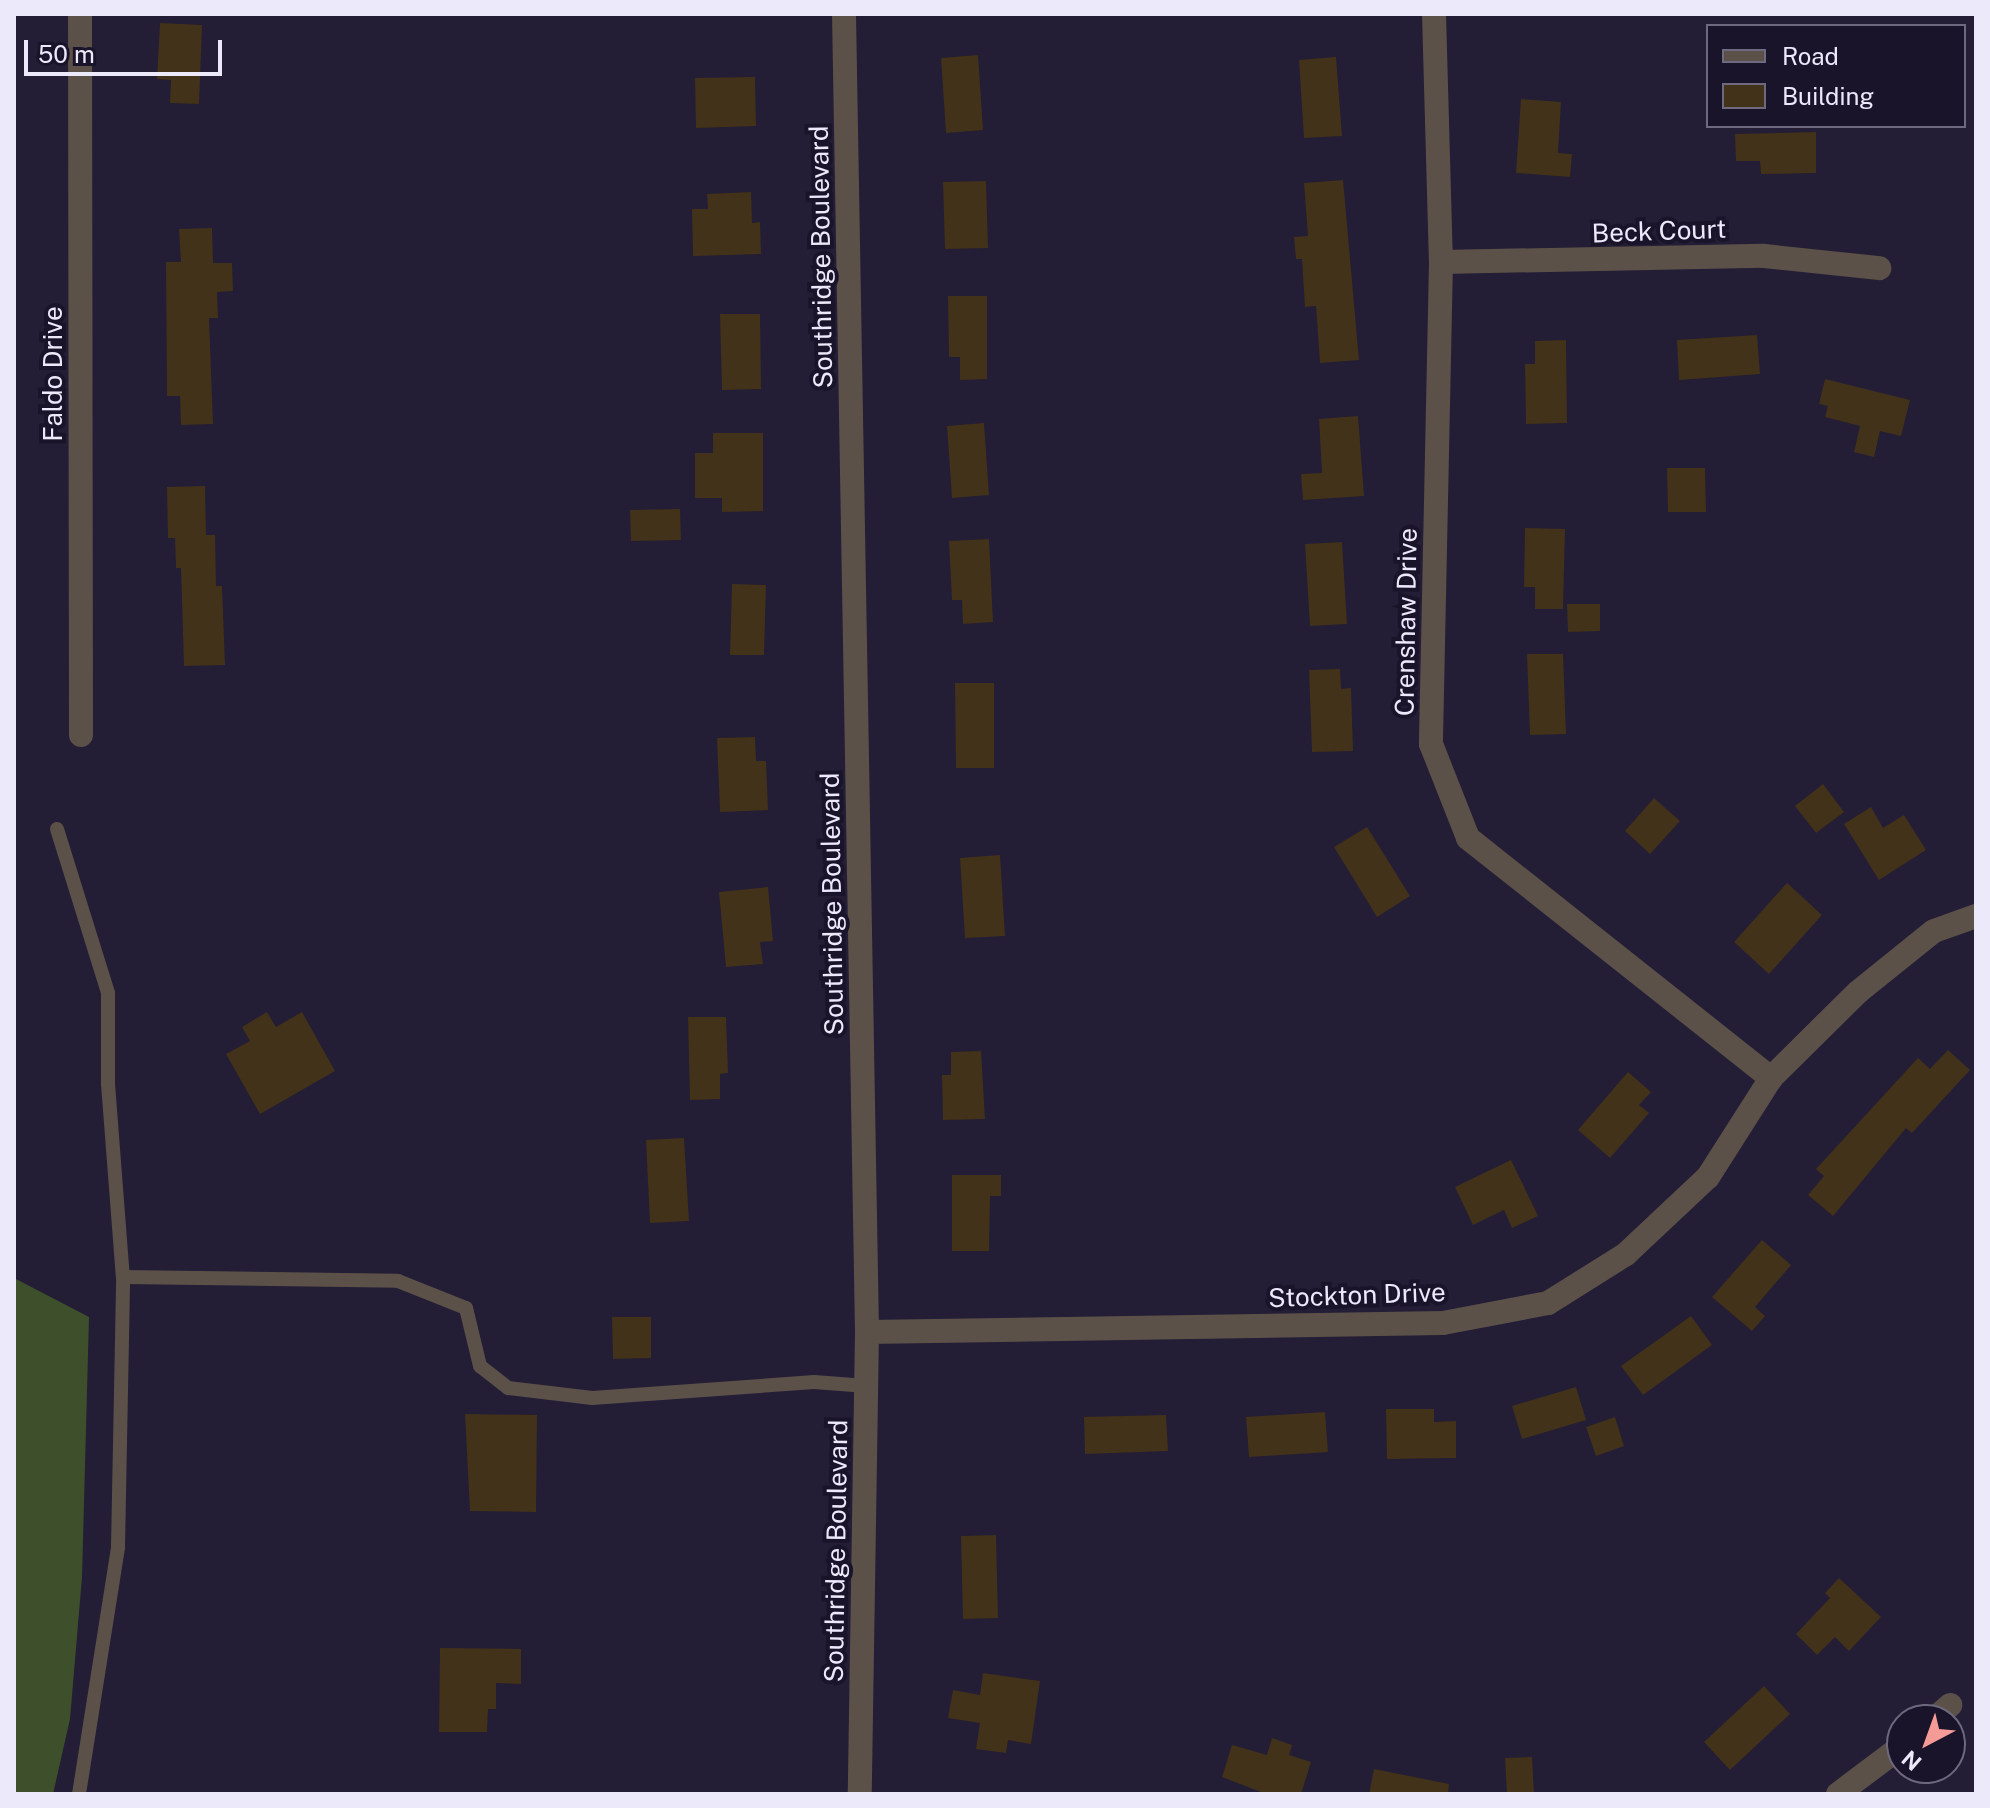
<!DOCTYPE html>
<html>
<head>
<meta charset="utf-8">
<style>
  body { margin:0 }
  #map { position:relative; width:1990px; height:1808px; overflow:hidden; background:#231d35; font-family:"Public Sans",sans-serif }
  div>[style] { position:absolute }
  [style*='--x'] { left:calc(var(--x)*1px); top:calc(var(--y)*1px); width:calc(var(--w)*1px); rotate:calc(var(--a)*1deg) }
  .forest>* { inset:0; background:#3e502b }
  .building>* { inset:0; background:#423219 }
  .service>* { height:14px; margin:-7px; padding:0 7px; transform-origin:7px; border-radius:7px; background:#5b5148 }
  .minor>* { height:24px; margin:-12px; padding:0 12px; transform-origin:12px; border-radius:12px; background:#5b5148 }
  span { translate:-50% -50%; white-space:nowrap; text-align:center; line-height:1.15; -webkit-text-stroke:8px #1a142b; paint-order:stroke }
  .street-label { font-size:26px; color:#ece9fa }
  .frame { position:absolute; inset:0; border:16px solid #ece9fa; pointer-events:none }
  .legend { position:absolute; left:1706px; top:24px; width:260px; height:104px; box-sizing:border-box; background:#1a142b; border:2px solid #6e697e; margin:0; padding:10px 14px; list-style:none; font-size:24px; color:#ece9fa }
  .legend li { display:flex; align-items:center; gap:16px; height:40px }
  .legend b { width:40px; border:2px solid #6e697e }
  .north { position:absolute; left:1886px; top:1704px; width:80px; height:80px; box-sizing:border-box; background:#1a142b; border:2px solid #6e697e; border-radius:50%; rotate:221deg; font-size:22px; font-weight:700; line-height:32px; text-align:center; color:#ece9fa }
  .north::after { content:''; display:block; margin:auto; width:28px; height:36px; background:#f59b97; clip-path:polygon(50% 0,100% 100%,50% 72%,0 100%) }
  .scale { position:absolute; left:24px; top:40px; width:198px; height:36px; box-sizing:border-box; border:4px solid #ece9fa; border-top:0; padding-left:10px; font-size:24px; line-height:28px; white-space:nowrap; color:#ece9fa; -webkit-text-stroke:6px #1a142b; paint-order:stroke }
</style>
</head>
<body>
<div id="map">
  <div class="forest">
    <i style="clip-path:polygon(14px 1278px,89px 1317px,82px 1577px,70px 1719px,53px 1794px,14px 1794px)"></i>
  </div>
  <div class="building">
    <i style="clip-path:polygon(160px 23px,202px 25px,199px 104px,170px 103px,171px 80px,157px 79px)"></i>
    <i style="clip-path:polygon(978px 55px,983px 130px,946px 133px,941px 58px)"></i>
    <i style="clip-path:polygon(1336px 57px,1342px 136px,1304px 138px,1299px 60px)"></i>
    <i style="clip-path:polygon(755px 77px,756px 126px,696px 128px,695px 78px)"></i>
    <i style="clip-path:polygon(1521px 99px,1561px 102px,1558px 153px,1572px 154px,1570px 177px,1516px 173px)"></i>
    <i style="clip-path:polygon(1816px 132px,1816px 173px,1761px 174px,1760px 161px,1736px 161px,1735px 134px)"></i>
    <i style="clip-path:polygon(1343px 180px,1359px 360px,1320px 363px,1316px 306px,1305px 307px,1302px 259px,1296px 259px,1294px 237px,1308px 236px,1304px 183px)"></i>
    <i style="clip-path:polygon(986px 181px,988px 248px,945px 249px,943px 182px)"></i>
    <i style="clip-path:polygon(751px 192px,752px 223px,760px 222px,761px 254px,693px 256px,692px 209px,708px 209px,707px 194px)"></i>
    <i style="clip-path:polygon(212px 228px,213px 263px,232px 263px,233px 291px,217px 292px,218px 318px,209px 318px,213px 424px,181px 425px,180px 396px,167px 396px,166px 262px,181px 262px,179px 229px)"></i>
    <i style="clip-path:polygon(948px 296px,987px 296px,987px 379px,960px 380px,960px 357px,949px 357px)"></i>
    <i style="clip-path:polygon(720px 314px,760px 314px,761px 389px,722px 390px)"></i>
    <i style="clip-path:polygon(1757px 335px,1760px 374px,1679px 380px,1677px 340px)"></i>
    <i style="clip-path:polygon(1566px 340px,1567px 423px,1526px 424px,1525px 364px,1535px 364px,1535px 341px)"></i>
    <i style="clip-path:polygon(1825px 379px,1910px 400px,1901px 436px,1880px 431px,1874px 457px,1854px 452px,1860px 426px,1825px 417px,1828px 406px,1819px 404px)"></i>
    <i style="clip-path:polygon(1358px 416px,1364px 496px,1303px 500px,1301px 474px,1322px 473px,1319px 419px)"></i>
    <i style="clip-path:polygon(984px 423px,989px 495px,952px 498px,947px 426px)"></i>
    <i style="clip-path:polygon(713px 433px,763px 433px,763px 511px,722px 512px,722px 498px,695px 498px,695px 453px,713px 453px)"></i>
    <i style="clip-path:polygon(1667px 468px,1705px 468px,1706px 512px,1668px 512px)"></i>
    <i style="clip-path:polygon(205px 486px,206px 535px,215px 535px,216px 586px,222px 586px,225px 665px,184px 666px,181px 568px,176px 568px,175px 538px,168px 538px,167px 487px)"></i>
    <i style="clip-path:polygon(680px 509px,681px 540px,631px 541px,630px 510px)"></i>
    <i style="clip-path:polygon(1525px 528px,1565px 529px,1563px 609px,1535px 609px,1535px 587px,1524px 587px)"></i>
    <i style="clip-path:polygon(989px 539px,993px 622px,963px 624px,962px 600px,952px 600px,949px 541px)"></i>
    <i style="clip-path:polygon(1342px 542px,1347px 624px,1310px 626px,1305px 544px)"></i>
    <i style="clip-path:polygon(732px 584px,766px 585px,764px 655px,730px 655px)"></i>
    <i style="clip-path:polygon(1567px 604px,1600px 604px,1600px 631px,1568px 632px)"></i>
    <i style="clip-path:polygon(1527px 654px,1563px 654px,1566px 734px,1530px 735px)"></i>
    <i style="clip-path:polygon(1340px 669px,1341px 689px,1351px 688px,1353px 751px,1312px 752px,1309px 670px)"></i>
    <i style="clip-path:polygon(955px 683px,994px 683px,994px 768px,956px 768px)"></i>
    <i style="clip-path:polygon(755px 737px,756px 761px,766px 761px,768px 810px,720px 812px,717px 738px)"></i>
    <i style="clip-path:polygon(1823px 784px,1844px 812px,1816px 833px,1795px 806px)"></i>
    <i style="clip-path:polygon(1654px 798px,1680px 821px,1650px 854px,1625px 831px)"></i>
    <i style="clip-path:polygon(1871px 807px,1883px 828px,1904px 815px,1926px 850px,1879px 880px,1844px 824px)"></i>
    <i style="clip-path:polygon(1367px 827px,1410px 896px,1377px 917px,1334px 847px)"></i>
    <i style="clip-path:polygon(1000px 855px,1005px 936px,965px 938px,960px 858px)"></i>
    <i style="clip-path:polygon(1787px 883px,1822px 915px,1769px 974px,1734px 942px)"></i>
    <i style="clip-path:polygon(768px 887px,773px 941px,760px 942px,763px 964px,726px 967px,719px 892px)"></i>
    <i style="clip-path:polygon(267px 1012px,276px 1027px,302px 1012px,335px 1071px,260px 1114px,226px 1054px,250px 1041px,242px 1027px)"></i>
    <i style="clip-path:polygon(688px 1017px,726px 1017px,728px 1073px,720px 1074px,720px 1099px,690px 1100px)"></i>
    <i style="clip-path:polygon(1948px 1050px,1970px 1070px,1912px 1133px,1906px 1128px,1833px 1216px,1808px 1195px,1824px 1176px,1816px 1169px,1918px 1058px,1930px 1069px)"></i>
    <i style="clip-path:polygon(981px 1051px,985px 1119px,943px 1120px,942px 1075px,951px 1075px,951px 1052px)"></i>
    <i style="clip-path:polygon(1628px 1072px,1651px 1092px,1639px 1105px,1649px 1113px,1610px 1158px,1578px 1130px)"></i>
    <i style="clip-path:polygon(684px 1138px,689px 1221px,650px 1223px,646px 1140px)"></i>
    <i style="clip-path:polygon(1511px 1160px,1538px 1216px,1512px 1228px,1504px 1210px,1473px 1225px,1455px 1187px)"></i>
    <i style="clip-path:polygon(952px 1175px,1001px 1175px,1001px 1196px,990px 1196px,989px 1251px,952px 1251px)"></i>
    <i style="clip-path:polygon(1762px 1240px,1791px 1265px,1755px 1307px,1765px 1316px,1752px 1331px,1712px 1297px)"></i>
    <i style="clip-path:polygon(1691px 1316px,1712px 1345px,1643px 1395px,1621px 1366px)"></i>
    <i style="clip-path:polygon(612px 1317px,651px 1317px,651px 1358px,613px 1359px)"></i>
    <i style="clip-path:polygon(1576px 1387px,1586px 1420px,1522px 1439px,1512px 1406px)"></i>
    <i style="clip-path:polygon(1386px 1409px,1434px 1409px,1434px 1422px,1456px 1421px,1456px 1458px,1387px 1459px)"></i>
    <i style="clip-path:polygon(1325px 1412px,1328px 1452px,1249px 1457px,1246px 1417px)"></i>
    <i style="clip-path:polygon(465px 1414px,537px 1415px,536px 1512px,470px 1511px)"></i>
    <i style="clip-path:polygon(1166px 1415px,1168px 1451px,1085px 1454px,1084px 1417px)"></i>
    <i style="clip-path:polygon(1615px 1417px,1624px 1446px,1596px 1456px,1586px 1427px)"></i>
    <i style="clip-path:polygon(996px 1535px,998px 1618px,963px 1619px,961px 1536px)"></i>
    <i style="clip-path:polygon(1839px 1578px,1881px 1617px,1849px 1651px,1835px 1637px,1817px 1655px,1796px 1634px,1830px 1598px,1825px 1593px)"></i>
    <i style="clip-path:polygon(440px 1648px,521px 1649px,521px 1684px,496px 1683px,496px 1709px,488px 1709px,487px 1732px,439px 1732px)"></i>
    <i style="clip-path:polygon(983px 1673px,1040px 1681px,1031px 1744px,1008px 1740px,1006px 1753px,976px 1749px,980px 1723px,948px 1718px,953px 1690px,980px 1695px)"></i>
    <i style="clip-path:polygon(1764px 1686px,1790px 1714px,1730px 1770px,1704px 1742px)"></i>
    <i style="clip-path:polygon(1272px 1738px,1292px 1745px,1289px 1755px,1311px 1762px,1301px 1794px,1266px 1794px,1222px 1777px,1232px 1745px,1267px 1755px)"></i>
    <i style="clip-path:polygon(1532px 1757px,1534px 1794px,1507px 1794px,1505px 1758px)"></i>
    <i style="clip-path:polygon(1374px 1769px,1449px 1784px,1448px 1794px,1369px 1794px)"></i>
  </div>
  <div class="service">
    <i style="--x:57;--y:829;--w:172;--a:72.7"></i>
    <i style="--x:108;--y:993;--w:91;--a:90"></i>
    <i style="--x:108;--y:1084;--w:194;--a:85.6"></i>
    <i style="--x:123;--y:1277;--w:275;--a:0.8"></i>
    <i style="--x:398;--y:1281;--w:73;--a:21.7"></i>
    <i style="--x:466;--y:1308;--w:60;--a:76.4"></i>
    <i style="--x:480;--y:1366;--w:36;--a:38"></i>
    <i style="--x:508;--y:1388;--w:85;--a:6.8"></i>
    <i style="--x:592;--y:1398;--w:223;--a:-4.1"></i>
    <i style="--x:814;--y:1382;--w:53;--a:4.3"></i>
    <i style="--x:79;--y:1794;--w:250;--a:-81"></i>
    <i style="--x:118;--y:1547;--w:270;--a:-88.9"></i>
  </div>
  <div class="minor">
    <i style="--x:80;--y:14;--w:721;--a:89.92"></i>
    <i style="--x:844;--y:14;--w:1318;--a:89"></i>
    <i style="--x:867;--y:1332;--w:462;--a:90.9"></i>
    <i style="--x:1434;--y:14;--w:248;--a:88.4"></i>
    <i style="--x:1441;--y:262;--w:482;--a:91.2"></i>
    <i style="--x:1431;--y:744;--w:101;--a:68.5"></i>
    <i style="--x:1468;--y:838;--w:387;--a:38.4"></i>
    <i style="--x:1441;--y:262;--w:323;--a:-1.1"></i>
    <i style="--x:1764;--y:256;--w:116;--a:6"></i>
    <i style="--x:867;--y:1332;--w:576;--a:-0.9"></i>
    <i style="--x:1443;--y:1323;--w:107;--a:-10.8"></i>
    <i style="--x:1548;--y:1303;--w:92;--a:-32.1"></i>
    <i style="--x:1626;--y:1254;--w:112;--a:-43.2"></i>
    <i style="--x:1708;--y:1177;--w:117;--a:-57.5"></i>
    <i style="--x:1771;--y:1078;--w:122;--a:-44.7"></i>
    <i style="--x:1858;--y:992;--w:97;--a:-38.8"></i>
    <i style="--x:1934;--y:931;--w:45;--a:-19.7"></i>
    <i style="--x:1933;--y:1720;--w:23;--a:-41"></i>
    <i style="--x:1838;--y:1794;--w:80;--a:-36.9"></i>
  </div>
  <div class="street-label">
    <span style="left:1659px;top:231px;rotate:-2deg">Beck Court</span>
    <span style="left:821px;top:257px;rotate:-91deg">Southridge Boulevard</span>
    <span style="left:53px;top:374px;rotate:-90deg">Faldo Drive</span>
    <span style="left:1406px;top:622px;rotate:-89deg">Crenshaw Drive</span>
    <span style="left:832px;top:904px;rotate:-91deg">Southridge Boulevard</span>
    <span style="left:1357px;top:1295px;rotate:-2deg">Stockton Drive</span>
    <span style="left:836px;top:1551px;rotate:-89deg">Southridge Boulevard</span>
  </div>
  <div class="frame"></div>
  <ul class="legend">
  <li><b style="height:10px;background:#5b5148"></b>Road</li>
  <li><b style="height:22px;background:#423219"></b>Building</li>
  </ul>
  <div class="north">N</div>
  <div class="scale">50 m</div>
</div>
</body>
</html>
